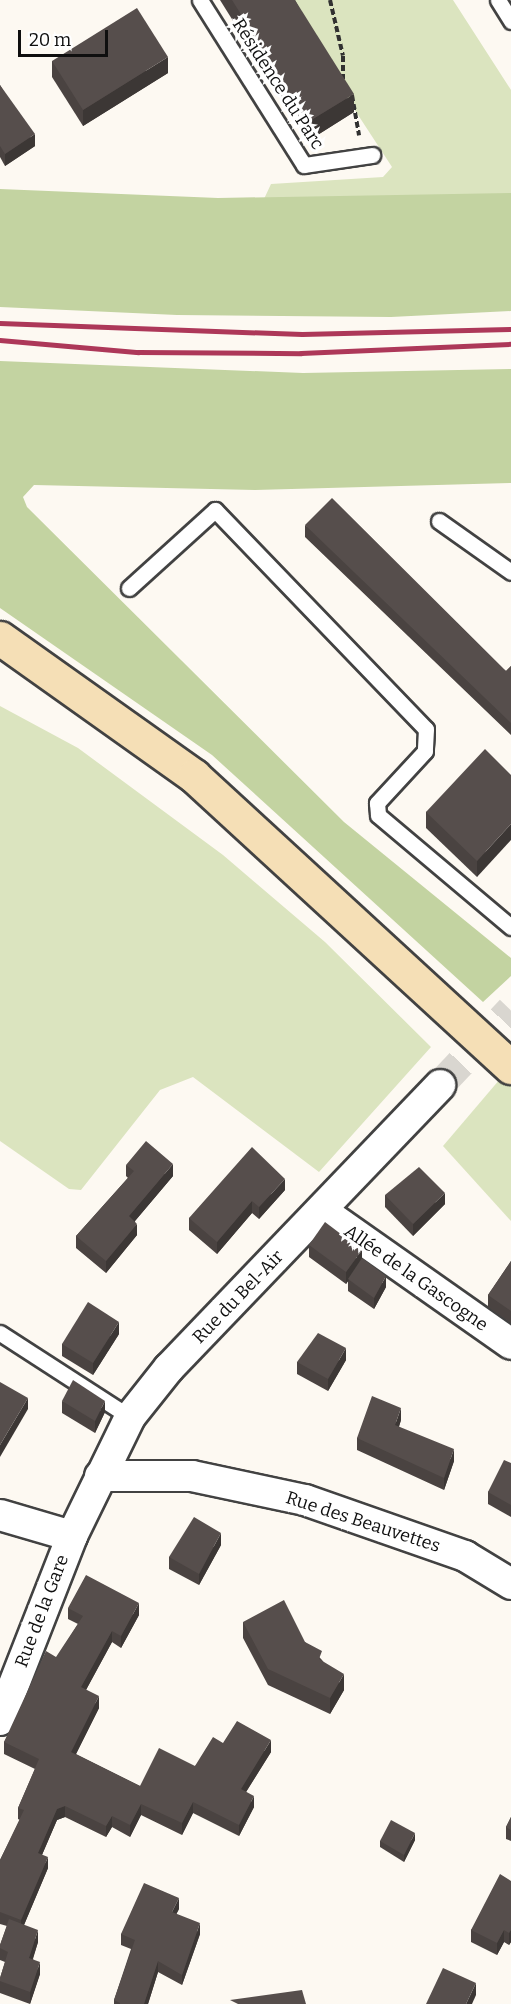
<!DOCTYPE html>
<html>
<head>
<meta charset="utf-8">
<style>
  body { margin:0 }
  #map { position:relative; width:511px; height:2004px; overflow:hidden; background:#fdf9f2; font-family:Bitter,serif }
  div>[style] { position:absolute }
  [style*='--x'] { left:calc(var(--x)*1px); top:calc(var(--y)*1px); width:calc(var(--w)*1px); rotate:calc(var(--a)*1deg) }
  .green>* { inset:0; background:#dbe4bf }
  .forest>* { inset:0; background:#c3d3a1 }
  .street-tunnel>* { height:30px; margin-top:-15px; transform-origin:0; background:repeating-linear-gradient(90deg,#d9d6d0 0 30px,transparent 0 45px) }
  .path>* { height:4px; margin-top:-2px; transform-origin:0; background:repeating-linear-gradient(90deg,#313131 0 6px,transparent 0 9px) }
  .roads { filter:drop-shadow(2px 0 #424242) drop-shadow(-2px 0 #424242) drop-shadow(0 2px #424242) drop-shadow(0 -2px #424242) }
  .lane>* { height:15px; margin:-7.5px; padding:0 7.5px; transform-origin:7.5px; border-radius:7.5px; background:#fff }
  .street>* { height:30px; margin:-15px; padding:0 15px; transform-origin:15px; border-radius:15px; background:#fff }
  .secondary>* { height:33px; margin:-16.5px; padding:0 16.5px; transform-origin:16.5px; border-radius:16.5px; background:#f5dfb6 }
  .rail>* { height:4.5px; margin:-2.25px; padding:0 2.25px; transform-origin:2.25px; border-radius:2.25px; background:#ad3859 }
  .wall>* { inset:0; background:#4a4341 }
  .shaded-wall>* { inset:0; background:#3c3735 }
  .building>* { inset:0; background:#564e4c }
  span { translate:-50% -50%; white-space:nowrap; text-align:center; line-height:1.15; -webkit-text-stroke:6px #fff; paint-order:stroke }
  .street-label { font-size:18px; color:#0f0f0f }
  .scale { position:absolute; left:18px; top:30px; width:90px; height:27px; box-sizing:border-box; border:3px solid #0f0f0f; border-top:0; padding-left:8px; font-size:18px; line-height:21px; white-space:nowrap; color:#0f0f0f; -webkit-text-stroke:4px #fff; paint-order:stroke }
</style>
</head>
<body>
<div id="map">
  <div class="green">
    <i style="clip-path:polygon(283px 0,453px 0,511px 90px,511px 195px,264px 199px,271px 184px,383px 177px,392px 167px)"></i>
    <i style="clip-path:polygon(0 706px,78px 748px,223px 855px,325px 942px,431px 1047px,319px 1172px,193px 1077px,160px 1090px,81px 1190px,69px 1189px,0 1141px)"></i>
    <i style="clip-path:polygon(511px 1066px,511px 1221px,443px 1146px)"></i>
  </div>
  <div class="forest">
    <i style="clip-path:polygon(0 189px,218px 198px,511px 193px,511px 311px,391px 317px,177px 315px,0 307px)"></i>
    <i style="clip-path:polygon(0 361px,303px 373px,511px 369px,511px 483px,255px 490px,34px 485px,23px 497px,27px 507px,344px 822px,511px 958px,511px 976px,483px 1002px,212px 755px,0 608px)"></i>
  </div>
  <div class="street-tunnel">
    <i style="--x:440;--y:1085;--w:103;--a:-46.6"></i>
  </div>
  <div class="path">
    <i style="--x:330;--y:0;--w:57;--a:76.9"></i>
    <i style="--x:343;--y:56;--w:23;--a:90"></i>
    <i style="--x:352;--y:95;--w:41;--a:80.1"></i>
  </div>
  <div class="roads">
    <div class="lane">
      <i style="--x:200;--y:0;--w:195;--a:57.8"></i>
      <i style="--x:304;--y:165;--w:69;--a:-8.4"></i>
      <i style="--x:498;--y:0;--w:25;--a:58"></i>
      <i style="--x:439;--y:521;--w:88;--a:35.3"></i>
      <i style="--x:129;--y:588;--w:116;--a:-42.2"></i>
      <i style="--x:215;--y:510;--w:304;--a:46.1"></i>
      <i style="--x:426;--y:729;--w:22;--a:93"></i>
      <i style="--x:425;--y:751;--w:71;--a:132.7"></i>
      <i style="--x:377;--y:803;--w:12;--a:85"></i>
      <i style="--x:378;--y:815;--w:174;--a:40.1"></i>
      <i style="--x:0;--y:1333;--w:155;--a:32.9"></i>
    </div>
    <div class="street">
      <i style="--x:322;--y:1211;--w:231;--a:35.1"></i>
      <i style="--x:100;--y:1476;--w:92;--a:0"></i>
      <i style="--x:192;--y:1476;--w:116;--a:12"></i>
      <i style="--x:305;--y:1500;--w:170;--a:19.3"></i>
      <i style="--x:465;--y:1556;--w:54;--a:31.3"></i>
      <i style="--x:0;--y:1515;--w:75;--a:16.3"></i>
      <i style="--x:0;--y:1720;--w:198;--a:-68.6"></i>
      <i style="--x:72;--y:1536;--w:132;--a:-64"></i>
      <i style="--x:130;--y:1417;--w:63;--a:-51.5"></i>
      <i style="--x:169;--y:1368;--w:392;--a:-46.2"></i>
    </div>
    <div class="secondary">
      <i style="--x:0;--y:638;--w:238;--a:35.4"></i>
      <i style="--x:194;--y:776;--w:430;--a:42.6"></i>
    </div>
  </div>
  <div class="rail">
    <i style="--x:0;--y:323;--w:302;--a:2.1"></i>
    <i style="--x:302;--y:334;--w:209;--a:-1.4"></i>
    <i style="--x:0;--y:340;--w:139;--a:5"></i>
    <i style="--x:138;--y:352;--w:163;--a:0.4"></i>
    <i style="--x:301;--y:353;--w:210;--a:-2.5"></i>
  </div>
  <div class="wall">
    <i style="clip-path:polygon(220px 0,295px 0,354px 112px,308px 141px)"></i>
    <i style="clip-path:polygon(52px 61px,168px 73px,83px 126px,52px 77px)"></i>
    <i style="clip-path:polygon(0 85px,35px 146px,5px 166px,0 157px)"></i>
    <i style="clip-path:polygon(305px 525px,506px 671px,511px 666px,511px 735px,305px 537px)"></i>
    <i style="clip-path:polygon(511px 775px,477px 877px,426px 828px,426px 812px)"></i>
    <i style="clip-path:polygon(126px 1165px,173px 1176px,135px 1221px,137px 1235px,106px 1273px,76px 1248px,76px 1236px,128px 1178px,126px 1176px)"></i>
    <i style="clip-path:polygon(285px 1190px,259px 1219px,252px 1213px,217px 1254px,189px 1230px,189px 1218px)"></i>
    <i style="clip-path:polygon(385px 1195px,445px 1204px,413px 1236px,385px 1207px)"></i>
    <i style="clip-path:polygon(309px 1245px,362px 1260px,386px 1287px,374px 1309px,348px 1291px,348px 1281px,346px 1284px,309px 1257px)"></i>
    <i style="clip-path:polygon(511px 1261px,511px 1323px,488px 1307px,488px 1295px)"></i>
    <i style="clip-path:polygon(119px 1334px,93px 1375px,62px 1356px,62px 1344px)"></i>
    <i style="clip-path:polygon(346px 1360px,328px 1391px,297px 1374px,297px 1362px)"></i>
    <i style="clip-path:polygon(62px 1401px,105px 1412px,95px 1433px,62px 1413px)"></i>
    <i style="clip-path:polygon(401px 1420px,399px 1427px,454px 1461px,444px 1490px,357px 1450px,357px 1438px)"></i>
    <i style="clip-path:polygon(511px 1463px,511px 1517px,488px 1504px,488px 1492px)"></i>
    <i style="clip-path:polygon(221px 1545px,199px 1585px,169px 1569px,169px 1557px)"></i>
    <i style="clip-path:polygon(68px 1608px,139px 1615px,121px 1648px,112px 1642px,86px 1690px,99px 1708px,76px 1754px,140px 1786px,195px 1766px,223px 1743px,271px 1752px,246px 1792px,254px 1807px,239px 1836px,193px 1813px,182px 1835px,141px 1815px,130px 1837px,112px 1827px,106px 1837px,65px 1817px,57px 1820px,42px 1855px,48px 1868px,24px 1925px,38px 1942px,33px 1959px,40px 1974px,30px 2004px,0 1993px,0 1978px,5px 1962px,0 1960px,0 1945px,7px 1926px,0 1924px,0 1860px,20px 1820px,18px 1819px,18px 1808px,35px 1769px,4px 1754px,4px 1742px,78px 1624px,68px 1619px)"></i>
    <i style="clip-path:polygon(243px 1622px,305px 1642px,322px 1660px,344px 1690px,330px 1714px,268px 1685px,243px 1638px)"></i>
    <i style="clip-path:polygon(511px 1817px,511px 1841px,506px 1839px,506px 1827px)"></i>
    <i style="clip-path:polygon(415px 1840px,404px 1862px,380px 1847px,380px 1841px)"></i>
    <i style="clip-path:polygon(511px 1881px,511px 1942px,509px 1945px,504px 1942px,497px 1955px,471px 1942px,471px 1930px)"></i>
    <i style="clip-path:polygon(179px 1909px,176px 1914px,200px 1934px,182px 1985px,158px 1972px,148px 2004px,114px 2004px,114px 2000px,131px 1949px,121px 1945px,121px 1934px)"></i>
  </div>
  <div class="shaded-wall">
    <i style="clip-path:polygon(168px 57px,168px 73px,83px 126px,83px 110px)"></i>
    <i style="clip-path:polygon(354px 94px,354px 112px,308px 141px,308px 122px)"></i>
    <i style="clip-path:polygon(35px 134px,35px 146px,5px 166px,5px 154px)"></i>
    <i style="clip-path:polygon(511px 824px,511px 840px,477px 877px,477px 861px)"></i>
    <i style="clip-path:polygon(173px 1164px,173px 1176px,129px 1228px,129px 1216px)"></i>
    <i style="clip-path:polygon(285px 1179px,285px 1190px,259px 1219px,259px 1207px)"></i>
    <i style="clip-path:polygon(445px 1193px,445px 1204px,413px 1236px,413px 1224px)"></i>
    <i style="clip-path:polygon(252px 1201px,252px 1213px,217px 1254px,217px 1242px)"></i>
    <i style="clip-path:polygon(137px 1224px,137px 1235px,106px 1273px,106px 1261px)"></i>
    <i style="clip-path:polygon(362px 1250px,362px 1262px,346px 1284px,346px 1272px)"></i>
    <i style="clip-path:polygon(386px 1276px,386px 1287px,374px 1309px,374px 1298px)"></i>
    <i style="clip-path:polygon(119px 1322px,119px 1334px,93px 1375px,93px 1363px)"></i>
    <i style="clip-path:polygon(346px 1348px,346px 1360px,328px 1391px,328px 1379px)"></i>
    <i style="clip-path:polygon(28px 1398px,28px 1409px,0 1457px,0 1445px)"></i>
    <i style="clip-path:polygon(105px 1401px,105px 1412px,95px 1433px,95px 1421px)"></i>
    <i style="clip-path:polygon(401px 1408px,401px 1420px,395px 1437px,395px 1425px)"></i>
    <i style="clip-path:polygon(454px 1449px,454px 1461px,444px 1490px,444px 1478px)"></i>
    <i style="clip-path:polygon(221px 1533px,221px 1545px,199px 1585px,199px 1574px)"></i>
    <i style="clip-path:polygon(139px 1603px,139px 1615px,121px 1648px,121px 1636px)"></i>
    <i style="clip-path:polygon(112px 1631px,112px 1642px,81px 1699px,81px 1687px)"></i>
    <i style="clip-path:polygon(344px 1674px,344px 1690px,330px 1714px,330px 1698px)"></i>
    <i style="clip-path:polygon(99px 1696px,99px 1708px,71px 1764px,71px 1752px)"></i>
    <i style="clip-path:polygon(271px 1740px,271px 1752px,241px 1800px,241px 1789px)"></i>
    <i style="clip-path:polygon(254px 1796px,254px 1807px,239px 1836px,239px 1825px)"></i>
    <i style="clip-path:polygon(193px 1802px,193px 1813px,182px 1835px,182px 1823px)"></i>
    <i style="clip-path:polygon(141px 1804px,141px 1815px,130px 1837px,130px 1825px)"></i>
    <i style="clip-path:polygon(65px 1806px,65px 1817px,57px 1820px,38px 1864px,38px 1853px,57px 1809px)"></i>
    <i style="clip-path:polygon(112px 1816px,112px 1827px,106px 1837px,106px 1826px)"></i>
    <i style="clip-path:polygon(415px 1833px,415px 1840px,404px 1862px,404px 1855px)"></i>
    <i style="clip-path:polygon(48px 1857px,48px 1868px,21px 1932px,21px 1920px)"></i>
    <i style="clip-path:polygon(179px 1898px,179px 1909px,172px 1923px,172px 1912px)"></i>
    <i style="clip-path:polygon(200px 1923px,200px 1934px,182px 1985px,182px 1975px)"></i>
    <i style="clip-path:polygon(38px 1930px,38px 1942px,29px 1970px,29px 1958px)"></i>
    <i style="clip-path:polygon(504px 1930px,504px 1942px,497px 1955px,497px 1943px)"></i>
    <i style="clip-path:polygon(511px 1930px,511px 1942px,509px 1945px,509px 1933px)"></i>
    <i style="clip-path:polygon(158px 1961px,158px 1972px,148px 2004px,144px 2004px)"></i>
    <i style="clip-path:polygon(40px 1962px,40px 1974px,30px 2004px,30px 1992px)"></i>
    <i style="clip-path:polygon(476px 1983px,476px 1995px,472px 2004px,466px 2004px)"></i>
  </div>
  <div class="building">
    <i style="clip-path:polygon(232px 0,295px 0,354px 94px,308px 122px)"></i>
    <i style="clip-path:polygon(137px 8px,168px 57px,83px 110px,52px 61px)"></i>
    <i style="clip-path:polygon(0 85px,35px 134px,5px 154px,0 146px)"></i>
    <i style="clip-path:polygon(332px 498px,506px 671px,511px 666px,511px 723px,305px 525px)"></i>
    <i style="clip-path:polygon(485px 749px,511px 775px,511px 824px,477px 861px,426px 812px)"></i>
    <i style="clip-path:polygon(146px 1141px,173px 1164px,129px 1216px,137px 1224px,106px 1261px,76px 1236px,134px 1171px,126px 1165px)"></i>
    <i style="clip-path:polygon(252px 1147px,285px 1179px,259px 1207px,252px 1201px,217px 1242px,189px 1218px)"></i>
    <i style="clip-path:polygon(419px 1167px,445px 1193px,413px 1224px,385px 1195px)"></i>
    <i style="clip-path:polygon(325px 1222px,362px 1250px,346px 1272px,309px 1245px)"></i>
    <i style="clip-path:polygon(362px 1258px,386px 1276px,374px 1298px,348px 1279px)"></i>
    <i style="clip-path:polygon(511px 1261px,511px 1311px,488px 1295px)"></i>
    <i style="clip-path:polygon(88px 1302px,119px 1322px,93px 1363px,62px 1344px)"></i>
    <i style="clip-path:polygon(318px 1333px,346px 1348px,328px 1379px,297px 1362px)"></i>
    <i style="clip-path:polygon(73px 1380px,105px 1401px,95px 1421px,62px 1401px)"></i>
    <i style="clip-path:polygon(0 1382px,28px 1398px,0 1445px)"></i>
    <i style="clip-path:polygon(372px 1396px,401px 1408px,395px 1425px,454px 1449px,444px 1478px,357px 1438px)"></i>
    <i style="clip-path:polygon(504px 1460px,511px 1463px,511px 1505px,488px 1492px)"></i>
    <i style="clip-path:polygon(194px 1517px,221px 1533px,199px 1574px,169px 1557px)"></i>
    <i style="clip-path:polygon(86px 1575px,139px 1603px,121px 1636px,112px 1631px,81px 1687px,99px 1696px,71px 1752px,140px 1786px,159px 1748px,195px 1766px,213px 1737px,223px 1743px,237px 1721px,271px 1740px,241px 1789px,254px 1796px,239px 1825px,193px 1802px,182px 1823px,141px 1804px,130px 1825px,112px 1816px,106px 1826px,65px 1806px,57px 1809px,38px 1853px,48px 1857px,21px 1920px,0 1912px,0 1860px,24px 1810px,18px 1808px,39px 1759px,4px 1742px,46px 1651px,56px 1657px,83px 1616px,68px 1608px)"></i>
    <i style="clip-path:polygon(284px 1600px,305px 1642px,322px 1651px,319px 1659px,344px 1674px,330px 1698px,268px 1669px,243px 1622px)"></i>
    <i style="clip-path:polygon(511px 1817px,511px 1830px,506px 1827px)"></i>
    <i style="clip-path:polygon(391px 1820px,415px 1833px,404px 1855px,380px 1841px)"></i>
    <i style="clip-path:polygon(500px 1874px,511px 1881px,511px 1930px,509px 1933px,504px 1930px,497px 1943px,471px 1930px)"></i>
    <i style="clip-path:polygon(144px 1883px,179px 1898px,172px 1912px,200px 1923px,182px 1975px,158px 1961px,144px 2004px,120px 2004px,120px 2003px,114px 2000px,135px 1940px,121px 1934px)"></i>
    <i style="clip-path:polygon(9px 1919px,38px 1930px,29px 1958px,40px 1962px,30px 1992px,0 1981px,0 1978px,8px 1952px,0 1948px,0 1945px)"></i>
    <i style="clip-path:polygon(443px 1968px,476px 1983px,466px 2004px,426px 2004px)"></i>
    <i style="clip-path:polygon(302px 1990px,306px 2004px,238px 2004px,230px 2000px)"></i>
  </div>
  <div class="street-label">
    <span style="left:278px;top:84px;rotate:57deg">Résidence du Parc</span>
    <span style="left:416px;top:1278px;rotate:35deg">Allée de la Gascogne</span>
    <span style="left:238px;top:1297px;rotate:-46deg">Rue du Bel-Air</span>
    <span style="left:363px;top:1522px;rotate:18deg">Rue des Beauvettes</span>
    <span style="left:42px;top:1611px;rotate:-69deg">Rue de la Gare</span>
  </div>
  <div class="scale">20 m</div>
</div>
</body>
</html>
